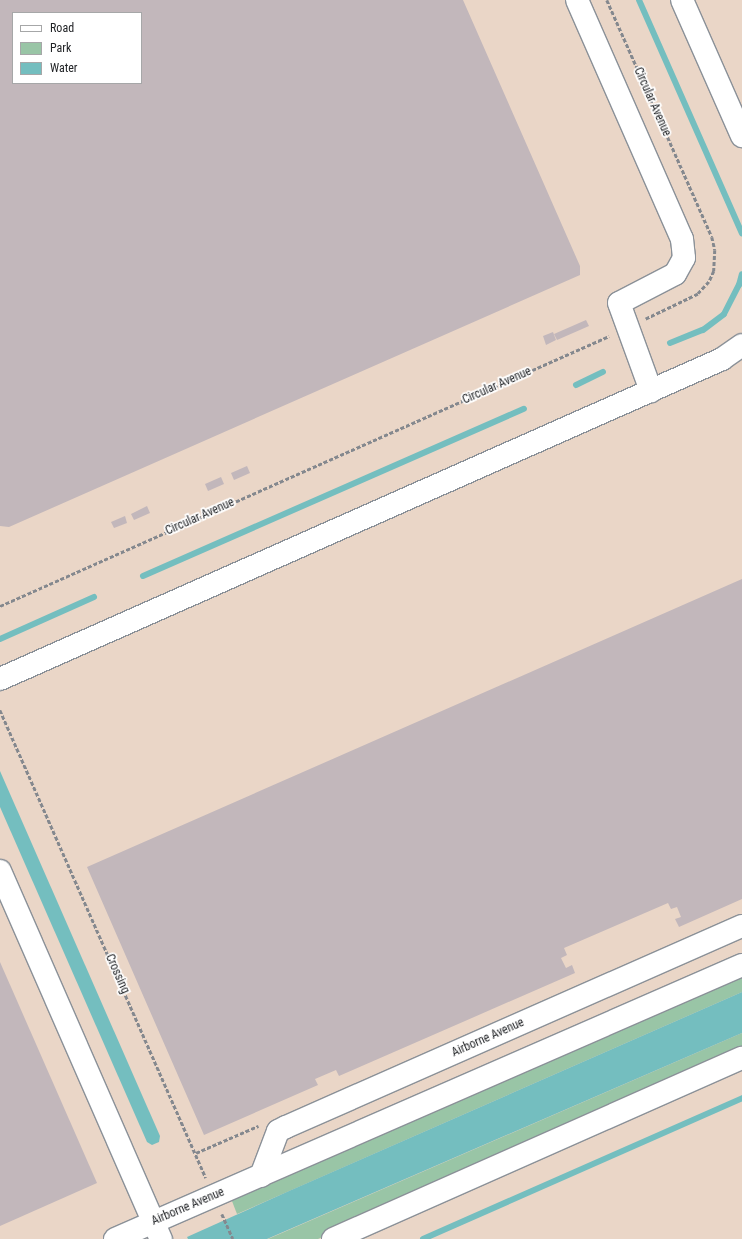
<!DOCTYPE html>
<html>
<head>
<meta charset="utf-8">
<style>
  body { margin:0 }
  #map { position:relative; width:742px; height:1239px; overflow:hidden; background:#dee5ed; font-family:"Roboto Condensed",sans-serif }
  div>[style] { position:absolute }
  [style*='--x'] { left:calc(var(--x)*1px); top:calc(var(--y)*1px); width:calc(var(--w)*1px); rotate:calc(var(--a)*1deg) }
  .industrial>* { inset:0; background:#ead6c7 }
  .green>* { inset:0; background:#99c5a6 }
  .water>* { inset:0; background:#74bebf }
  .stream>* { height:6px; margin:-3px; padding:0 3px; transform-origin:3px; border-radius:3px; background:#74bebf }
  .building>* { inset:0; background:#c2b7bb }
  .path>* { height:2.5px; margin-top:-1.25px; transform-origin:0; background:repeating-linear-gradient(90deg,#84888e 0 4px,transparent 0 6px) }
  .roads { filter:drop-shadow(1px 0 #8b9198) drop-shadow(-1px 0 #8b9198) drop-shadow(0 1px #8b9198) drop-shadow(0 -1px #8b9198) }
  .minor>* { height:22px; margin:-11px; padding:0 11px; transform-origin:11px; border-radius:11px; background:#fff }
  span { translate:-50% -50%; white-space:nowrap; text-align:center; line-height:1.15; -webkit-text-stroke:3.5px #fff; paint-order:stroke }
  .street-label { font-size:12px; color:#212326 }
  .legend { position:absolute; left:12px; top:12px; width:130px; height:72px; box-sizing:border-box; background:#fff; border:1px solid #a6a7a8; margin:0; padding:5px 7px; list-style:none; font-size:12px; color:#212326 }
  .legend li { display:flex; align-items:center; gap:8px; height:20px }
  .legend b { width:20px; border:1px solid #a6a7a8 }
</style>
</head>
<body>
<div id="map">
  <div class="industrial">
    <i style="clip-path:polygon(evenodd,0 0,742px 0,742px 1239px,0 1239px,0 0,13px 13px,141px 13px,141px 83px,13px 83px,13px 13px)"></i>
  </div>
  <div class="green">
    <i style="clip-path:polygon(742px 971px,742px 992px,237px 1214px,230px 1196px)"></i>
    <i style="clip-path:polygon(742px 1033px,742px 1052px,318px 1239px,268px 1239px)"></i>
  </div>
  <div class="water">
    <i style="clip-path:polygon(0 771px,160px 1136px,159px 1142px,152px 1145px,147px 1142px,0 807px)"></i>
    <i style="clip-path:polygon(742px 992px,742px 1033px,267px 1239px,188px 1239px,187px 1237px,289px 1191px)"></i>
  </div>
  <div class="stream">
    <i style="--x:639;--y:0;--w:255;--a:66.2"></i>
    <i style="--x:670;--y:343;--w:35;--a:-22"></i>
    <i style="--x:703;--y:330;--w:26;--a:-37"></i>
    <i style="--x:724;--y:314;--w:33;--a:-63"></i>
    <i style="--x:739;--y:285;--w:11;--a:-75"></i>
    <i style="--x:576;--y:385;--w:30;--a:-26"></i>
    <i style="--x:143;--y:576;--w:416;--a:-23.7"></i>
    <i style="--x:0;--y:639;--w:103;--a:-24.1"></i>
    <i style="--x:423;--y:1239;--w:349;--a:-23.8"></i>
  </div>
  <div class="building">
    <i style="clip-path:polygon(evenodd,0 0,463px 0,580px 266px,580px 275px,9px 527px,0 526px,0 0,13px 13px,141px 13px,141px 83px,13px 83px,13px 13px)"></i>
    <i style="clip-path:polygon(586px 320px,589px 326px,557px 340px,554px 334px)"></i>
    <i style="clip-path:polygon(553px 332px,556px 340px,546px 345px,543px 336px)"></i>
    <i style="clip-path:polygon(247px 466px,250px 473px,234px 480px,231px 473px)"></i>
    <i style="clip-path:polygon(221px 477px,224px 484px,208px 491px,205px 484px)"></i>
    <i style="clip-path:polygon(147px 506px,150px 513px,134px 520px,131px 514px)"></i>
    <i style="clip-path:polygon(125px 516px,127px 523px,114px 528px,111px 522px)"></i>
    <i style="clip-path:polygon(742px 579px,742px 899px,679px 927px,675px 919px,681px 917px,677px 907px,671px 909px,668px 903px,564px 948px,567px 955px,561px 958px,566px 968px,572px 965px,575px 973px,339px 1076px,336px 1070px,315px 1079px,318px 1085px,204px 1135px,87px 867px)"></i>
    <i style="clip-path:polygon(0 962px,97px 1183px,0 1226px)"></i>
  </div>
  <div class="path">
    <i style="--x:607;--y:0;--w:259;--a:66.1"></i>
    <i style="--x:712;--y:237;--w:13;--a:77"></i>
    <i style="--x:715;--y:250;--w:21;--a:93"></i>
    <i style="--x:714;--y:271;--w:12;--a:114"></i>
    <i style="--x:709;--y:282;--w:16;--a:133"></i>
    <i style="--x:698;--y:294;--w:58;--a:154.3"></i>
    <i style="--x:0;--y:606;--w:666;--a:-23.91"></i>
    <i style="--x:0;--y:710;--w:511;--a:66.24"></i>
    <i style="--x:196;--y:1153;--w:68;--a:-23.5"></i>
    <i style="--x:222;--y:1214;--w:27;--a:66"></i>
  </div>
  <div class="roads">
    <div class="minor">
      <i style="--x:577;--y:0;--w:261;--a:66.3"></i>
      <i style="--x:682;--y:239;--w:19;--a:84"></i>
      <i style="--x:684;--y:258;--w:18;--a:119"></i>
      <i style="--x:675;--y:274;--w:63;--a:152.6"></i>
      <i style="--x:619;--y:303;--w:94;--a:70"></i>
      <i style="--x:682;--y:0;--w:149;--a:66.2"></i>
      <i style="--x:0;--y:679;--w:790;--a:-23.9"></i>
      <i style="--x:722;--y:359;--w:24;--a:-35"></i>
      <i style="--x:0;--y:871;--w:402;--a:66.4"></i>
      <i style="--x:261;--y:1176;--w:48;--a:-69.3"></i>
      <i style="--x:278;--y:1131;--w:9;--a:-27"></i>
      <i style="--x:286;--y:1127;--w:498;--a:-23.8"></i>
      <i style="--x:115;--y:1239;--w:684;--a:-23.61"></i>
      <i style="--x:333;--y:1239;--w:447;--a:-23.9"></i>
    </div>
  </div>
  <div class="street-label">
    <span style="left:652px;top:102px;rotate:66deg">Circular Avenue</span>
    <span style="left:497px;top:386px;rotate:-24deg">Circular Avenue</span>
    <span style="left:200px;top:517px;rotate:-24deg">Circular Avenue</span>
    <span style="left:117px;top:974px;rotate:66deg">Crossing</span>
    <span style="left:488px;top:1038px;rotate:-24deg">Airborne Avenue</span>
    <span style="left:188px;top:1207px;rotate:-23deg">Airborne Avenue</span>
  </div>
  <ul class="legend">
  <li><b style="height:5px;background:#fff"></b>Road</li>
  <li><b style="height:11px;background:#99c5a6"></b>Park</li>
  <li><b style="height:11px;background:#74bebf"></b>Water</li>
  </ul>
</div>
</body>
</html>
